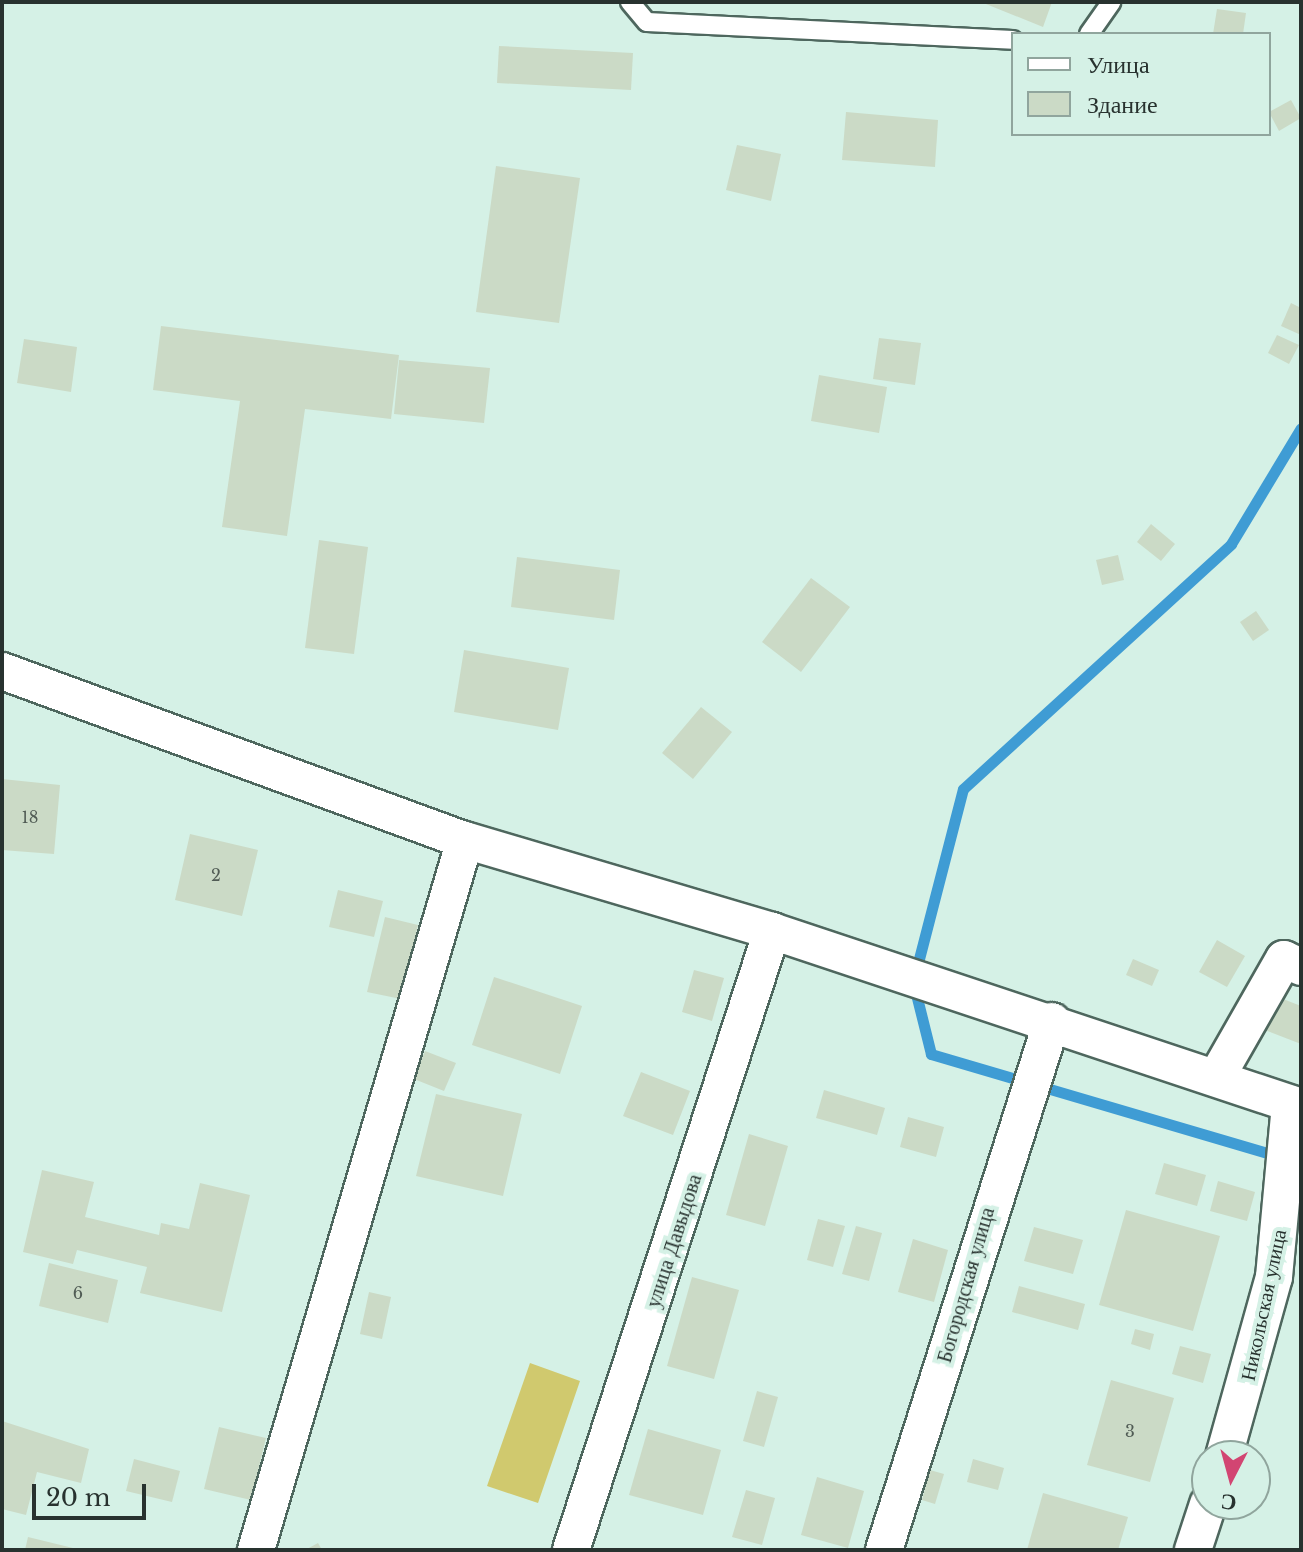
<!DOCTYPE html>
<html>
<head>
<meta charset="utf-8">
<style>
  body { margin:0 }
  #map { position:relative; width:1303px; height:1552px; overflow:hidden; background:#d5f1e6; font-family:"Libre Baskerville",serif }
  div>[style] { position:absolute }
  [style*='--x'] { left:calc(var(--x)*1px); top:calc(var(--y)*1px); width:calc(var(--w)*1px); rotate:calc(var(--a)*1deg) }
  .green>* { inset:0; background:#d0c96e }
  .stream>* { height:11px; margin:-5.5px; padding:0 5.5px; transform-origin:5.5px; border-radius:5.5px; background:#3f9cd4 }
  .building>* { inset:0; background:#cbdac6 }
  .roads { filter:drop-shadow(2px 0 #4e675e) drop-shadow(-2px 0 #4e675e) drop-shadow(0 2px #4e675e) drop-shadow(0 -2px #4e675e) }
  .lane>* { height:18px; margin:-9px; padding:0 9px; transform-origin:9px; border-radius:9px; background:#fff }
  .street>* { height:36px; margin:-18px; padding:0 18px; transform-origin:18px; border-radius:18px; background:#fff }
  span { translate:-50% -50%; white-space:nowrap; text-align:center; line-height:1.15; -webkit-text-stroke:8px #d5f1e6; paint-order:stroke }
  .number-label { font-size:16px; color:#515c55 }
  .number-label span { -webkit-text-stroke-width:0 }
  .street-label { font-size:20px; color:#28322f }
  .frame { position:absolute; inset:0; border:4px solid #28322f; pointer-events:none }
  .legend { position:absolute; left:1011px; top:32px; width:260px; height:104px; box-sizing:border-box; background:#d5f1e6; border:2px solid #90a59d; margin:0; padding:10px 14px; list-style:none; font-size:24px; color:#28322f }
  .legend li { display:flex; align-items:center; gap:16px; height:40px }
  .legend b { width:40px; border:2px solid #90a59d }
  .north { position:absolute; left:1191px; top:1440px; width:80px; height:80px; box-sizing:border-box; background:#d5f1e6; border:2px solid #90a59d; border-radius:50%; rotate:186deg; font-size:22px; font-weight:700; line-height:32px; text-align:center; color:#28322f }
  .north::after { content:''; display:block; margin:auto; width:28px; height:36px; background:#d24572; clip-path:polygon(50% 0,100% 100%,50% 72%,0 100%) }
  .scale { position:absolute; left:32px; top:1484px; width:114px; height:36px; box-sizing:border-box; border:4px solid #28322f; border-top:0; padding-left:10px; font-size:24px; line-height:28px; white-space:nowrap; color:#28322f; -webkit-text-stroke:6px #d5f1e6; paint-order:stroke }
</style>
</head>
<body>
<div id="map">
  <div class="green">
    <i style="clip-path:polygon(530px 1363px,580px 1381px,538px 1503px,487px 1486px)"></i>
  </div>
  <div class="stream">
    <i style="--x:1281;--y:1157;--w:365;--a:-163.6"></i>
    <i style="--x:931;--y:1054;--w:74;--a:-104"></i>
    <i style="--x:913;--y:982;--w:199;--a:-75.5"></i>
    <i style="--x:963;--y:789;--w:363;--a:-42.4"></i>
    <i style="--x:1231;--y:544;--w:135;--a:-58.9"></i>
  </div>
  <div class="building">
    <i style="clip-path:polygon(981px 2px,1052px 2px,1043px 27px)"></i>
    <i style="clip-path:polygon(1217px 9px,1246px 13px,1243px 34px,1213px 34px)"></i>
    <i style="clip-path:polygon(499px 46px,633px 53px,631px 90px,497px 83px)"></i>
    <i style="clip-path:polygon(1291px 100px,1301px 118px,1279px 131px,1269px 112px)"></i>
    <i style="clip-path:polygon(846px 112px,938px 120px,935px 167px,842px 160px)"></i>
    <i style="clip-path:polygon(737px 145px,781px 154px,771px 201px,726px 190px)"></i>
    <i style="clip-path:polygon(496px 166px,580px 178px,559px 323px,476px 312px)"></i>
    <i style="clip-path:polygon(1291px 303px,1301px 308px,1301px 335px,1281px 326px)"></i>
    <i style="clip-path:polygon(161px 326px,399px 355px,391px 419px,305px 409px,287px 536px,222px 527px,240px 401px,153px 390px)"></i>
    <i style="clip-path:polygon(1277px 335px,1299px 345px,1289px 364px,1268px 353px)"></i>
    <i style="clip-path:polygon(879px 338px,921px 343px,915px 385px,873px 379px)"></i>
    <i style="clip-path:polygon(24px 339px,77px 347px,71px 392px,17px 383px)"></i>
    <i style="clip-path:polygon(399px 360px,490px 368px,484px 423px,394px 414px)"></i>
    <i style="clip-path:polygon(819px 375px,887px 387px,879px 433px,811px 421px)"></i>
    <i style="clip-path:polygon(1151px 524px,1175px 544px,1161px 561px,1137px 542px)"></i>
    <i style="clip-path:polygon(319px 540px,368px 547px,354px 654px,305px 648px)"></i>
    <i style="clip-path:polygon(1118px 555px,1124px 580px,1102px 585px,1096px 560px)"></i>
    <i style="clip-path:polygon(517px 557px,620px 570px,614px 620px,511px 607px)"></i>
    <i style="clip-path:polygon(811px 578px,850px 607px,801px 672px,762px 642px)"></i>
    <i style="clip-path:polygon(1256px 611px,1269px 630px,1253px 641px,1240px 622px)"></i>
    <i style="clip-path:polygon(464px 650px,569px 668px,558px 730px,454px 712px)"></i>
    <i style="clip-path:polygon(701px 707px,732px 732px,693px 779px,662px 753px)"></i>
    <i style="clip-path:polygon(2px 779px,60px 785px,54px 854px,2px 850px)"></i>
    <i style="clip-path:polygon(190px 834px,258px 850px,242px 916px,175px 900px)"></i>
    <i style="clip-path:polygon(338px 890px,383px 901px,374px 937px,329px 927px)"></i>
    <i style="clip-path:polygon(385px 917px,418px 925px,401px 999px,367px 992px)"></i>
    <i style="clip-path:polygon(1217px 940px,1245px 956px,1227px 987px,1199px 972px)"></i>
    <i style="clip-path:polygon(1133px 959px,1159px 970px,1152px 986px,1126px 975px)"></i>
    <i style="clip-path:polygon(694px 970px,724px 978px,712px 1021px,682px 1012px)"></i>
    <i style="clip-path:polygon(494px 977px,582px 1006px,560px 1074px,472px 1045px)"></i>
    <i style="clip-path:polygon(1278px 997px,1301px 1006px,1301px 1044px,1265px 1030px)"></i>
    <i style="clip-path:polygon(425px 1051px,456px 1063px,444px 1091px,414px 1079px)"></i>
    <i style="clip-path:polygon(641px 1072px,690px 1091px,673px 1135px,623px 1116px)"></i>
    <i style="clip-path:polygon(824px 1090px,885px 1108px,877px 1135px,816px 1118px)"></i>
    <i style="clip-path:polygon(436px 1094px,522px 1114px,503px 1196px,416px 1176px)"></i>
    <i style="clip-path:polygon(908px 1117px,944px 1127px,936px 1157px,900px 1147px)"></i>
    <i style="clip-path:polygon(749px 1134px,788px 1146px,765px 1226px,726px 1215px)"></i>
    <i style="clip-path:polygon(1164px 1163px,1206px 1175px,1197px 1206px,1155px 1194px)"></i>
    <i style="clip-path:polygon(42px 1170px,94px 1182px,85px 1217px,159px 1235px,161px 1223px,189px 1229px,200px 1183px,250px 1195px,222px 1312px,140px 1293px,147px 1267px,77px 1250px,73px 1264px,23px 1252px)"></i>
    <i style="clip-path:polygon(1218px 1181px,1255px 1192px,1247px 1221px,1210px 1211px)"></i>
    <i style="clip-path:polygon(1126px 1210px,1220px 1236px,1193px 1331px,1099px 1305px)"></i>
    <i style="clip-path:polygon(818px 1219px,845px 1226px,833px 1267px,807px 1260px)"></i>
    <i style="clip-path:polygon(856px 1226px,882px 1233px,869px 1281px,842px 1274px)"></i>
    <i style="clip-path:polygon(1034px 1227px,1083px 1240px,1073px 1274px,1024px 1261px)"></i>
    <i style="clip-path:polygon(913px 1239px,948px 1250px,934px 1302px,898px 1292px)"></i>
    <i style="clip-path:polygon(49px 1263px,118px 1280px,108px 1323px,39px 1306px)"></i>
    <i style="clip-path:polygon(692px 1277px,739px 1290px,714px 1379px,667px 1366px)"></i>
    <i style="clip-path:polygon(1019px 1286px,1085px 1304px,1078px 1330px,1012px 1312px)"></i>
    <i style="clip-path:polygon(369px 1292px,391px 1297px,382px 1339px,360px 1334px)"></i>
    <i style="clip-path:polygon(1135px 1329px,1154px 1334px,1150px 1350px,1131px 1344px)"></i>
    <i style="clip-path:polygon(1180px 1346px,1211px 1354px,1203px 1383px,1172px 1374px)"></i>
    <i style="clip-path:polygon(1111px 1380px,1174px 1398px,1150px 1482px,1087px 1465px)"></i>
    <i style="clip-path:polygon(757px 1391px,778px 1397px,764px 1447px,743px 1441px)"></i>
    <i style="clip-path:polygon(2px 1421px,89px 1449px,81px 1483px,37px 1472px,26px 1515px,2px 1509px)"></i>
    <i style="clip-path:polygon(219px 1427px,266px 1438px,251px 1500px,204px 1489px)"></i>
    <i style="clip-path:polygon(648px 1429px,721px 1450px,703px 1515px,629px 1495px)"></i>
    <i style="clip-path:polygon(134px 1459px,180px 1471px,172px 1502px,126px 1491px)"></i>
    <i style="clip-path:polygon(973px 1459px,1004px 1468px,998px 1490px,967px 1482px)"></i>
    <i style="clip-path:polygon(930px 1470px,944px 1474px,935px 1504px,922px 1500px)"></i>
    <i style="clip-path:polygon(817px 1477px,864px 1491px,848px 1548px,801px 1535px)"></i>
    <i style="clip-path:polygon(746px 1490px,775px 1498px,762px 1545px,732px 1537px)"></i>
    <i style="clip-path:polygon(1043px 1493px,1128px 1517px,1118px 1550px,1027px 1550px)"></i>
    <i style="clip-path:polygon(28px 1537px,77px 1549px,77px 1550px,25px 1550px)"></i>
    <i style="clip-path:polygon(318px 1543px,322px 1550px,305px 1550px)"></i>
  </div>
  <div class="roads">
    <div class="lane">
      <i style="--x:630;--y:2;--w:26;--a:50"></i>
      <i style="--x:647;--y:22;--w:366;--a:2.8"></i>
      <i style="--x:1089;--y:34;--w:39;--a:-55"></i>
    </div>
    <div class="street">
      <i style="--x:2;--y:671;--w:493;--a:20.1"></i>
      <i style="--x:465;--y:840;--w:320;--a:16.5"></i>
      <i style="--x:772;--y:931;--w:558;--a:18.4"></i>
      <i style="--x:1216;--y:1078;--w:137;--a:-60.3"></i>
      <i style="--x:1284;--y:959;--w:19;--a:25"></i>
      <i style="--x:1224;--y:1456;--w:186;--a:-74.4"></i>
      <i style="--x:1274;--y:1277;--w:174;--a:-84.7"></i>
      <i style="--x:256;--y:1550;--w:740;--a:-73.6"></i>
      <i style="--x:571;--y:1550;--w:651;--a:-72.01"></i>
      <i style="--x:884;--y:1550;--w:555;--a:-72.38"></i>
      <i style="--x:1193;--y:1550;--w:48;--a:-71.9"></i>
    </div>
  </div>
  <div class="number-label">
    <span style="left:30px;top:817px">18</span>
    <span style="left:216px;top:875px">2</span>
    <span style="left:78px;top:1293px">6</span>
    <span style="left:1130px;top:1431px">3</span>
  </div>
  <div class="street-label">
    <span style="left:674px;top:1241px;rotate:-72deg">улица Давыдова</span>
    <span style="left:966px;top:1285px;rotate:-74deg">Богородская улица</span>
    <span style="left:1264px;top:1305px;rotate:-78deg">Никольская улица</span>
  </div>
  <div class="frame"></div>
  <ul class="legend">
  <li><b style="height:10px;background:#fff"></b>Улица</li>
  <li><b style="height:22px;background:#cbdac6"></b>Здание</li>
  </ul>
  <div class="north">С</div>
  <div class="scale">20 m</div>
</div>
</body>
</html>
